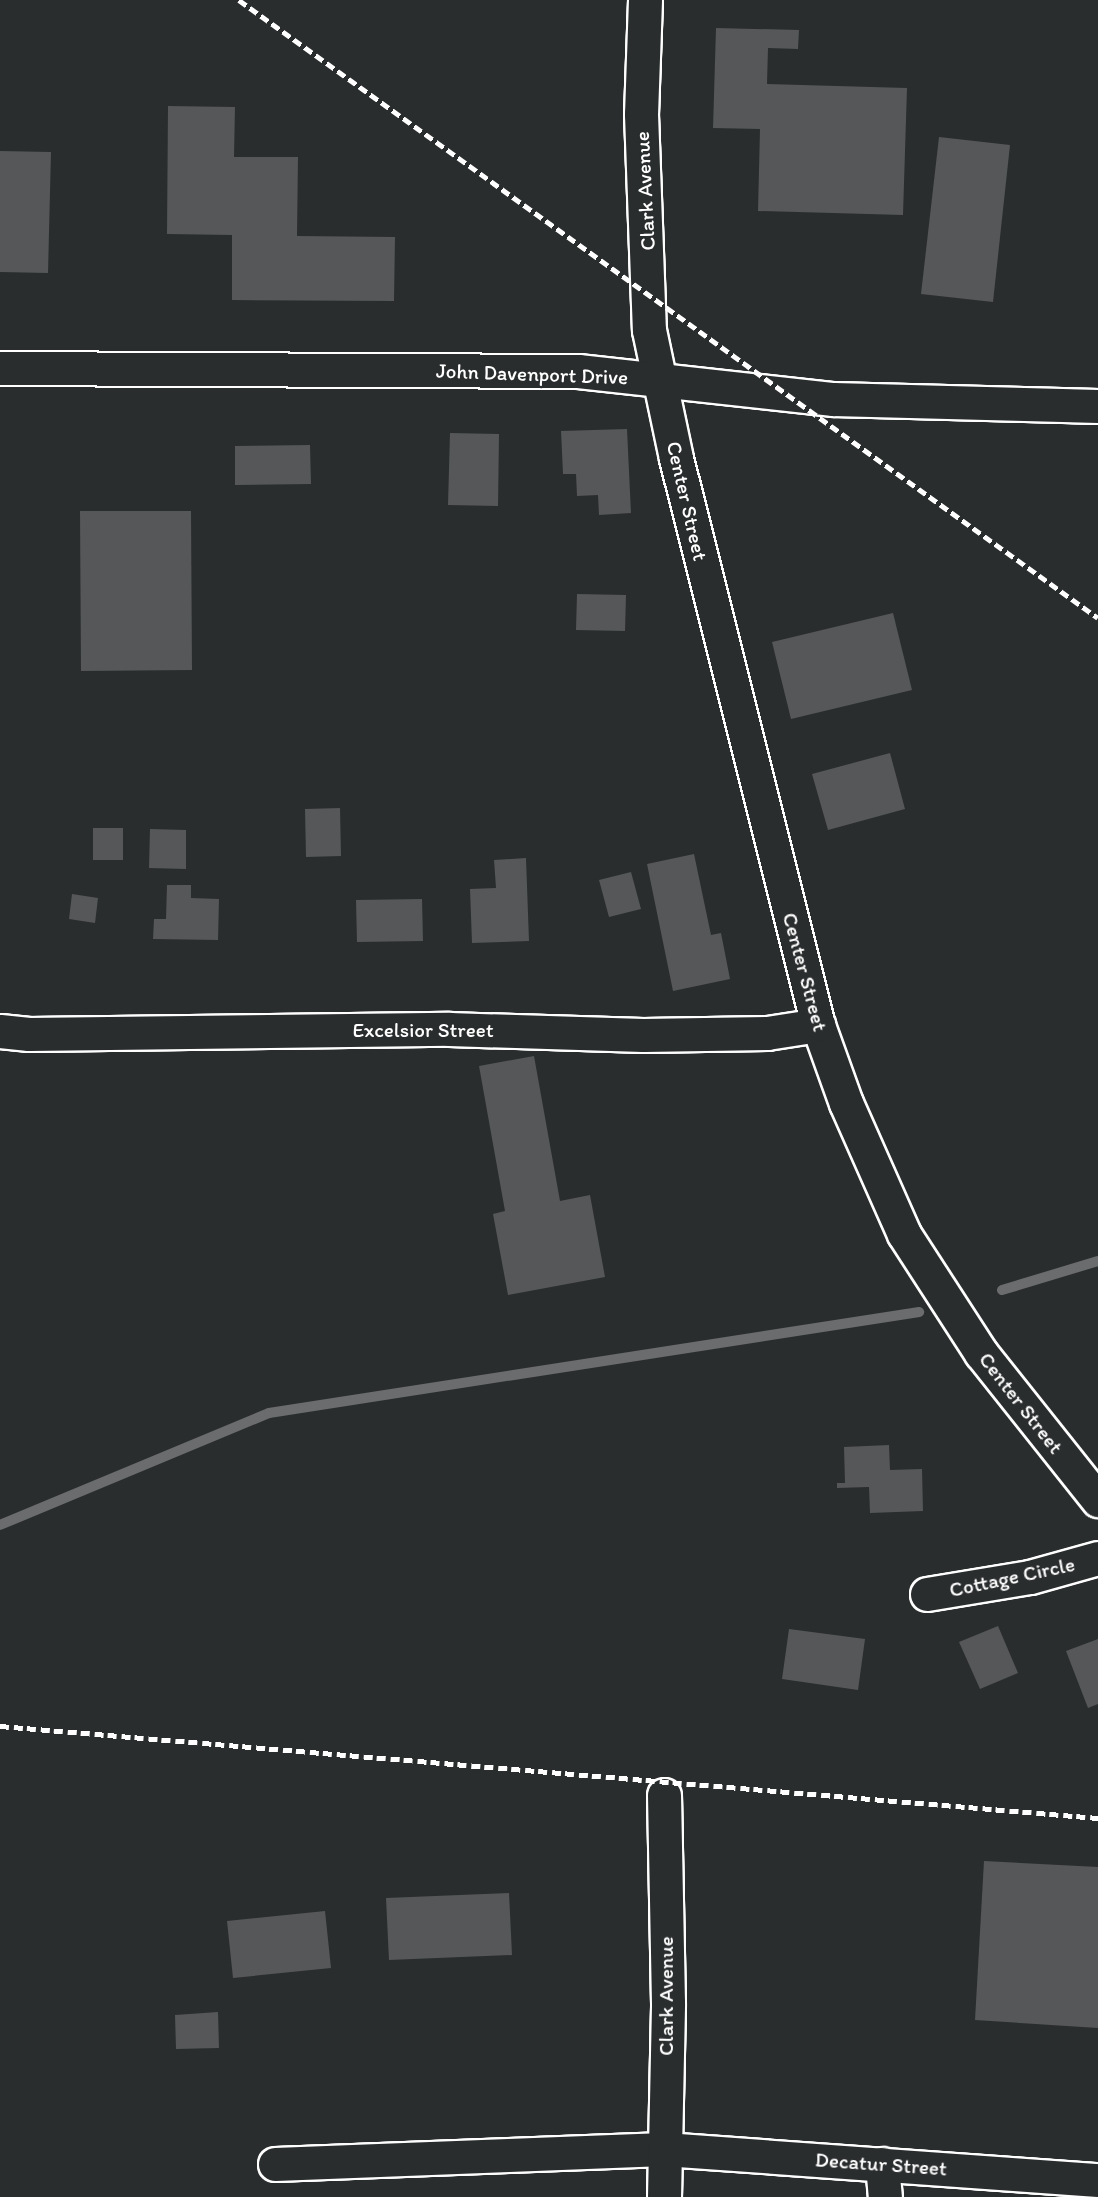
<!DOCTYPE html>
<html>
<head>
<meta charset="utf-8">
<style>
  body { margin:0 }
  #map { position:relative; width:1098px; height:2197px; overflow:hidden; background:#2a2d2e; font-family:Itim,sans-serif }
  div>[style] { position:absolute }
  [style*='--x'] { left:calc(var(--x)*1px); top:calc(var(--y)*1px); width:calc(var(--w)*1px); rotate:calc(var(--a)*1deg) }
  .stream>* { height:10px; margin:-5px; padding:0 5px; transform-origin:5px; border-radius:5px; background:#6a6c6d }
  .building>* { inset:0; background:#555758 }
  .roads { filter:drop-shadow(2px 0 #fff) drop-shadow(-2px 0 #fff) drop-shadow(0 2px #fff) drop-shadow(0 -2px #fff) }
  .minor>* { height:33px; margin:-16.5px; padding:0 16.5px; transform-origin:16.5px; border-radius:16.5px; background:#2a2d2e }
  .rail>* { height:4.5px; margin-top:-2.25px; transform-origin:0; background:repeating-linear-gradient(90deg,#fff 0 9px,transparent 0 13.5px) }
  span { translate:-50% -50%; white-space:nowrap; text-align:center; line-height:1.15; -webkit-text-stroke:4.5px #2a2d2e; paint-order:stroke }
  .street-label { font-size:21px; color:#fff }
</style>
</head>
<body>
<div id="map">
  <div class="stream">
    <i style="--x:1002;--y:1290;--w:100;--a:-16.8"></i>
    <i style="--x:0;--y:1525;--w:291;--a:-22.6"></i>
    <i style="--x:269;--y:1413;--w:658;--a:-8.83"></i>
  </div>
  <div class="building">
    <i style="clip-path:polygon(716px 28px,799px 30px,798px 49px,768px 48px,767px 84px,907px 88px,903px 215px,758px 211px,760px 129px,713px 128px)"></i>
    <i style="clip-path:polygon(168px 106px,235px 107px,234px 157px,298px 157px,297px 236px,395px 237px,394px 301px,232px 300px,232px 235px,167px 234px)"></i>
    <i style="clip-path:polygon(939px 137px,1010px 145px,993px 302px,921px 294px)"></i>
    <i style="clip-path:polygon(0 151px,51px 152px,48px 273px,0 272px)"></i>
    <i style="clip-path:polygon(627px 429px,631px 513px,599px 515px,598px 495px,577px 496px,576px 474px,563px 474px,561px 431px)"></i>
    <i style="clip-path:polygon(450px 433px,499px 434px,498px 506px,448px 505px)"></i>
    <i style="clip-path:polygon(310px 445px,311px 484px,235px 485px,235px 446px)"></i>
    <i style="clip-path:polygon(80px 511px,191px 511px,192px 670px,81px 671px)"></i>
    <i style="clip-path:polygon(577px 594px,626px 595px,625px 631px,576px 630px)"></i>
    <i style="clip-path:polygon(893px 613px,912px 690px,791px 719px,772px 642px)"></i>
    <i style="clip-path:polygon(890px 753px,905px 809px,828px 830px,812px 774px)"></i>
    <i style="clip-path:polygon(340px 808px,341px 856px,306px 857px,305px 809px)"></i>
    <i style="clip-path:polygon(93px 828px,123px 828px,123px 860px,93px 860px)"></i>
    <i style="clip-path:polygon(150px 829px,186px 830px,186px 869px,149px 868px)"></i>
    <i style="clip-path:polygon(694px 854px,711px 935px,721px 933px,730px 979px,673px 991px,647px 864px)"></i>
    <i style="clip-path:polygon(526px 858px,529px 941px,472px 943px,470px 889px,496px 888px,494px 860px)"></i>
    <i style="clip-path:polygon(631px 872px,641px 909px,609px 917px,599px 880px)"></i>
    <i style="clip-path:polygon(167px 885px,191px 885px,191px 898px,219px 899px,218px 940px,153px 939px,154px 919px,166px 919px)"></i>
    <i style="clip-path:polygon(72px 894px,98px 898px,95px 923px,69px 919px)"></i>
    <i style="clip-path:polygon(422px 899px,423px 941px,357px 942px,356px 900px)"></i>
    <i style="clip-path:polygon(534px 1056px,560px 1201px,590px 1195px,605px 1277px,508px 1295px,493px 1214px,505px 1211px,479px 1066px)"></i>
    <i style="clip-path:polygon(889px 1445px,890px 1470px,922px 1469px,923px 1511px,870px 1513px,869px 1487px,837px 1488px,837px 1483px,845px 1483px,844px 1447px)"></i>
    <i style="clip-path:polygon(998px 1626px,1018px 1673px,980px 1689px,959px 1642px)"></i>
    <i style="clip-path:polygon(789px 1629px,865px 1639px,858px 1690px,782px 1679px)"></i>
    <i style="clip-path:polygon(1098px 1639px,1098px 1704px,1088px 1708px,1066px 1651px)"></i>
    <i style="clip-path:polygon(984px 1861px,1098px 1867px,1098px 2028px,975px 2020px)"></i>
    <i style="clip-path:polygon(509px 1893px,512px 1955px,389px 1960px,386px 1898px)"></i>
    <i style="clip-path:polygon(325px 1911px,331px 1968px,233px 1978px,227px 1921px)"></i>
    <i style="clip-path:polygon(218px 2012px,219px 2048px,176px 2049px,175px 2015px)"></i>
  </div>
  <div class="roads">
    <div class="minor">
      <i style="--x:645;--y:0;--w:114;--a:92"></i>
      <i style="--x:641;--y:114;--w:216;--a:87.9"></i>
      <i style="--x:649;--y:330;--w:131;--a:78.1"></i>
      <i style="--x:676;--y:458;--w:585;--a:75.94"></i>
      <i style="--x:818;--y:1025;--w:83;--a:70.3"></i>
      <i style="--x:846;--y:1103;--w:143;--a:66.1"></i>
      <i style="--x:904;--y:1234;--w:142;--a:57.1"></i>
      <i style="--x:981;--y:1353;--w:188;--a:51.5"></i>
      <i style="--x:0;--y:368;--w:578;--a:0.3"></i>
      <i style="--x:578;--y:371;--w:257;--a:6.3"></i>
      <i style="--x:833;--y:399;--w:265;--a:1.5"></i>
      <i style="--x:0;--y:1031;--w:29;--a:6"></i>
      <i style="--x:29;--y:1034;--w:420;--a:-0.7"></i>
      <i style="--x:449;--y:1029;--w:194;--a:1.8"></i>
      <i style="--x:643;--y:1035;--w:124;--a:-0.9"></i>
      <i style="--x:767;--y:1033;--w:52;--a:-8.9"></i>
      <i style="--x:927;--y:1594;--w:104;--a:-9.4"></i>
      <i style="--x:1030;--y:1577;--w:71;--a:-15.6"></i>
      <i style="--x:275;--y:2164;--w:389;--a:-2.2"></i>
      <i style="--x:664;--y:2149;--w:435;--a:4.1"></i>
      <i style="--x:882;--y:2164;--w:33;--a:85"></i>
      <i style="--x:664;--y:2197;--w:194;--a:-88.8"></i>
      <i style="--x:668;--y:2003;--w:208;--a:-91.1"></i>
    </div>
  </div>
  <div class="rail">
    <i style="--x:239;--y:0;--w:1058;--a:35.73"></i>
    <i style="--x:0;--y:1726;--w:1102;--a:4.79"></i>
  </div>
  <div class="street-label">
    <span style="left:645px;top:191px;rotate:-93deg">Clark Avenue</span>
    <span style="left:532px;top:374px;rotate:2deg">John Davenport Drive</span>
    <span style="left:687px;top:501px;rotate:77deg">Center Street</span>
    <span style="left:805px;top:972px;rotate:75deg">Center Street</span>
    <span style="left:423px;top:1030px">Excelsior Street</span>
    <span style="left:1021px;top:1403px;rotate:52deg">Center Street</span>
    <span style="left:1012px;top:1577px;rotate:-12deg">Cottage Circle</span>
    <span style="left:666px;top:1996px;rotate:-90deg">Clark Avenue</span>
    <span style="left:881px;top:2164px;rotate:4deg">Decatur Street</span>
  </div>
</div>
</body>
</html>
